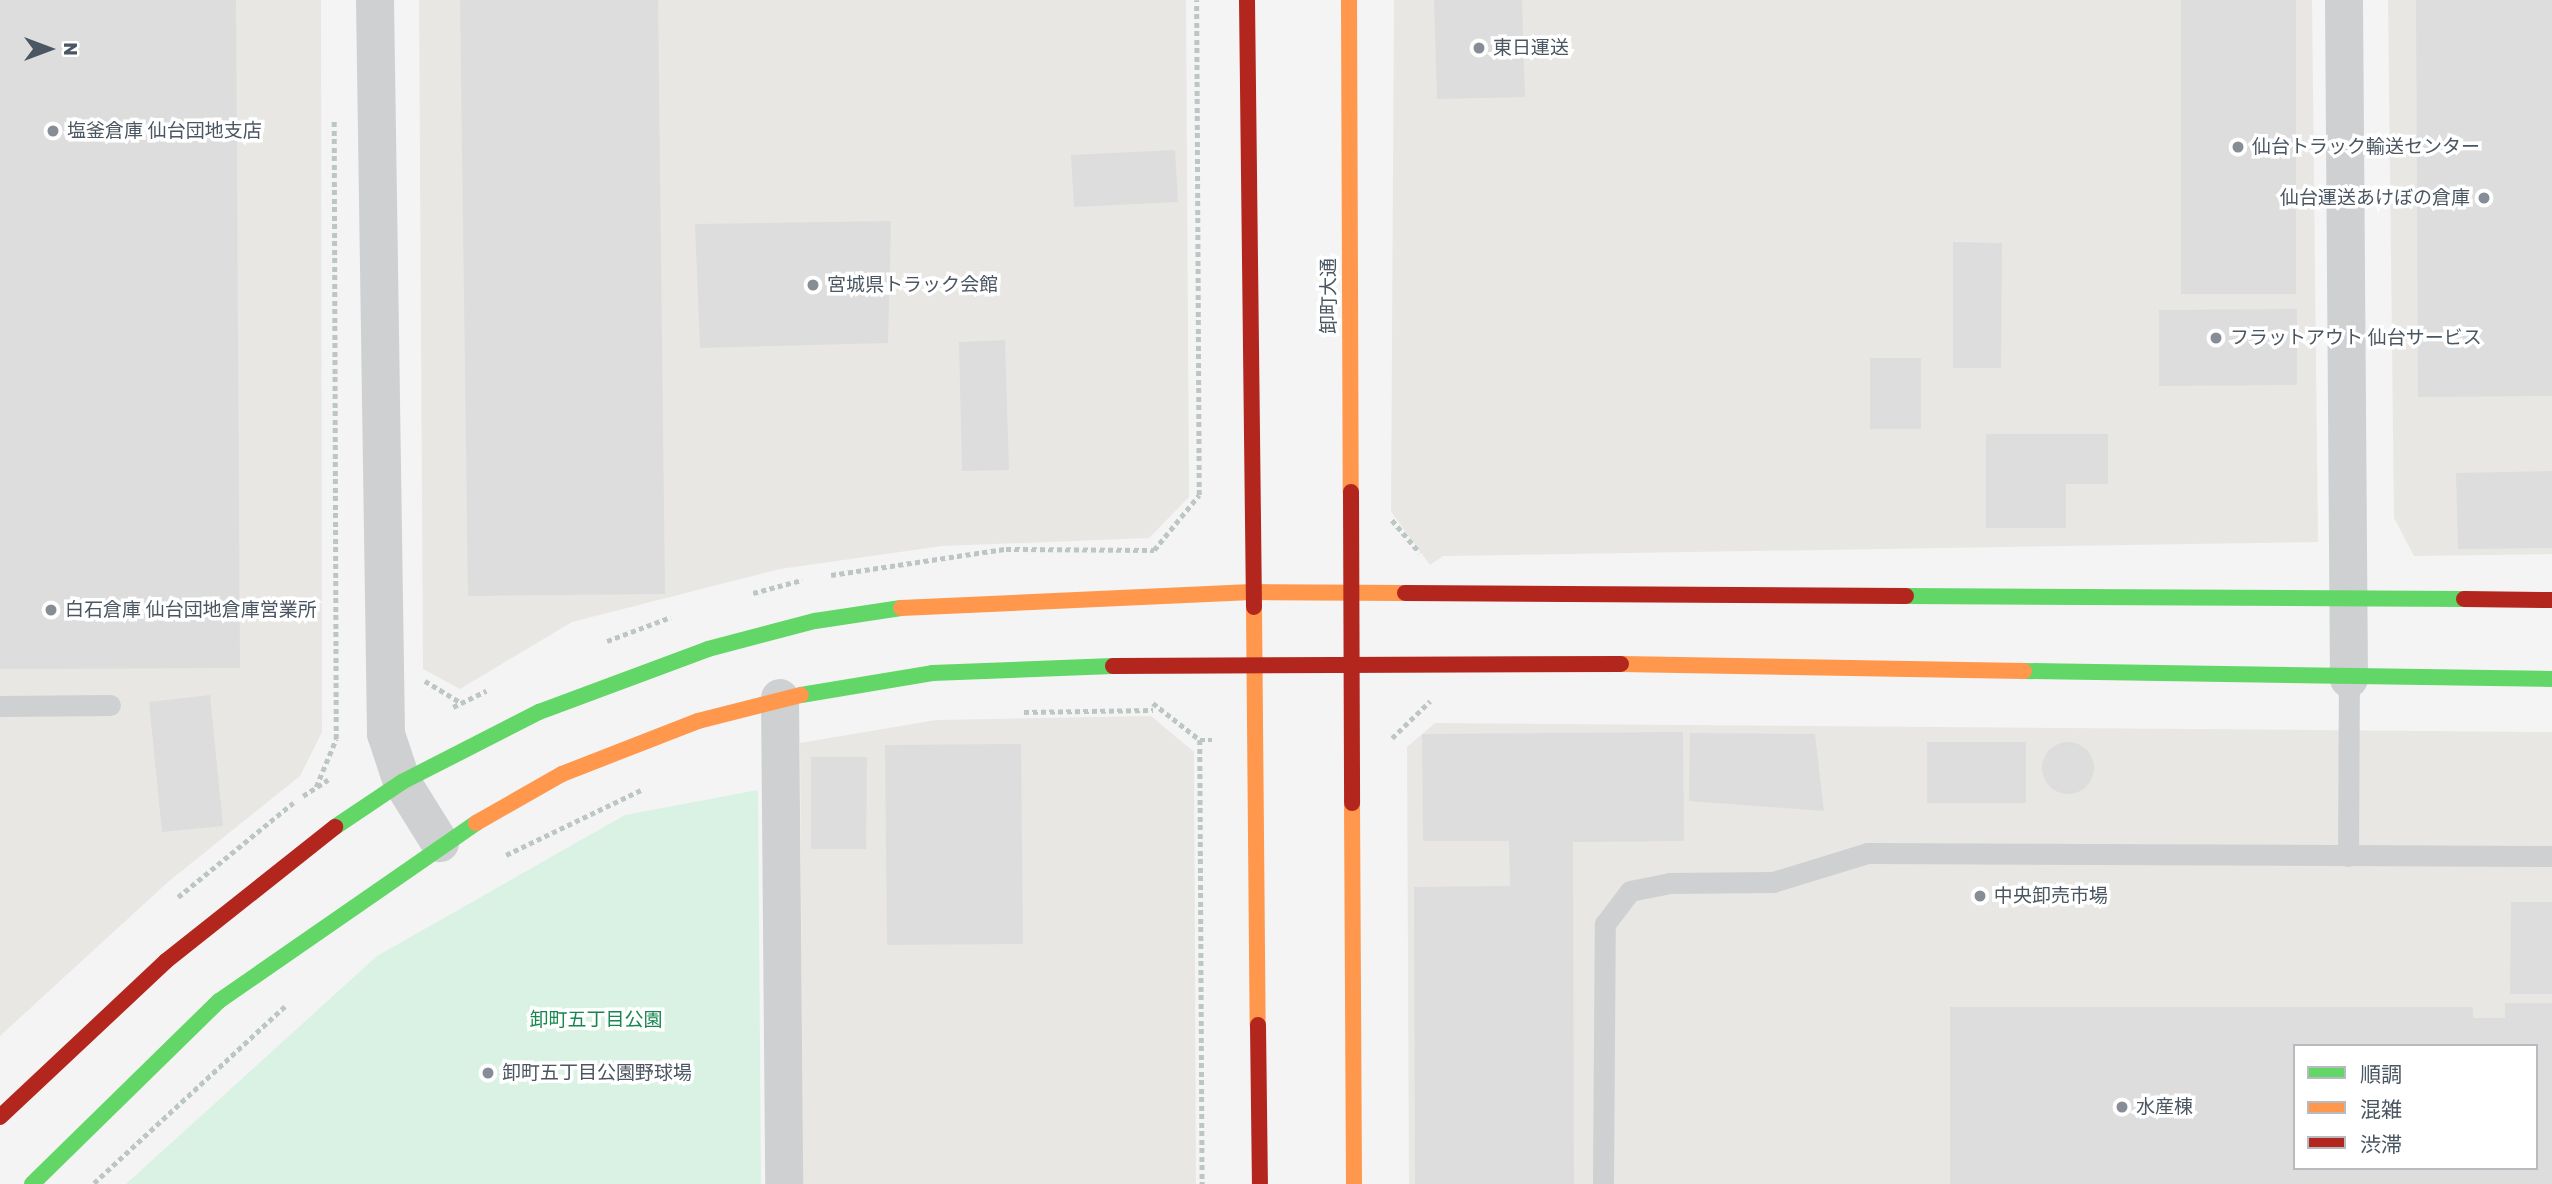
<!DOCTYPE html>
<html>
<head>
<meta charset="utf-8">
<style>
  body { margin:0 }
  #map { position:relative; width:2552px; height:1184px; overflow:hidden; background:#f4f4f4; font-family:Rubik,"Noto Sans JP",sans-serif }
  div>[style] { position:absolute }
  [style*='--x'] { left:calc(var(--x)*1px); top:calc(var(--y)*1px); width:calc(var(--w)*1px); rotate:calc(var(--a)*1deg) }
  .commercial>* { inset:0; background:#e8e7e3 }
  .green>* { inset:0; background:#d9f2e3 }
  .building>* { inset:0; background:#ddddde }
  .round { border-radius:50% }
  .path>* { height:4.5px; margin-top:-2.25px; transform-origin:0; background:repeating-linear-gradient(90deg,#bcc7c4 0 5px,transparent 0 8.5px) }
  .lane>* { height:21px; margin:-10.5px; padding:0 10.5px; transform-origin:10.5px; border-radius:10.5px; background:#ced0d2 }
  .street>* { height:38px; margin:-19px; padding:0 19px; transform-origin:19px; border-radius:19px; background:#ced0d2 }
  .fast>* { height:16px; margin:-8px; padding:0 8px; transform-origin:8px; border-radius:8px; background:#63d668 }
  .slow>* { height:16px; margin:-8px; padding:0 8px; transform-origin:8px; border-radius:8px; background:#ff974d }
  .jam>* { height:16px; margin:-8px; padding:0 8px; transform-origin:8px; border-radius:8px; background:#b3261e }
  .dots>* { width:19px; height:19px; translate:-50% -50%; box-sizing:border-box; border:4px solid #fff; border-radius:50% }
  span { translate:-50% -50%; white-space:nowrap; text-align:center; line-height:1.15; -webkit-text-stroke:7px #fff; paint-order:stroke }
  .poi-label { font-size:19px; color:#4a5661 }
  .left { translate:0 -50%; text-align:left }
  .right { translate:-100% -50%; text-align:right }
  .street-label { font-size:19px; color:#4a5661 }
  .park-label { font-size:19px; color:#17864f }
  .legend { position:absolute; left:2293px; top:1044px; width:245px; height:126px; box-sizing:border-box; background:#fff; border:2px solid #b7bbc0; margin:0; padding:9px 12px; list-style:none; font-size:21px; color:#4a5661 }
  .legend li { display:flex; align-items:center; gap:14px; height:35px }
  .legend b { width:35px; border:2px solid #b7bbc0 }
  .north { position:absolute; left:14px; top:14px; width:70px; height:70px; -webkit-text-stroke:5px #fff; paint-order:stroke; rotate:90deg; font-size:19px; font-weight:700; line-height:28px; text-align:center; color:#4a5661 }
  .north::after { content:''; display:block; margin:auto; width:24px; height:32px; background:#4a5661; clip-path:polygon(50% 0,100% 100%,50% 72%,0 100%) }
</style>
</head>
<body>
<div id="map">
  <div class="commercial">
    <i style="clip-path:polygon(0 0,321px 0,322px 732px,300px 776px,168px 882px,0 1036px)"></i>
    <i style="clip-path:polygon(419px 0,1186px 0,1189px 497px,1149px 538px,942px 546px,780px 569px,572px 622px,460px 689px,423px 669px)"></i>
    <i style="clip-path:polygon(1394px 0,2312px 0,2318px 542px,1443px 556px,1430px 565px,1391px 512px)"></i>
    <i style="clip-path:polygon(2388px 0,2552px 0,2552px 554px,2414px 556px,2394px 518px)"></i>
    <i style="clip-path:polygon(1151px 716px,1194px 752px,1196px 1184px,803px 1184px,800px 743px,936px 720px)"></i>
    <i style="clip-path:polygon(evenodd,1435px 723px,2552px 732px,2552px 1184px,1409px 1184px,1407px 747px,1435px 723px,2295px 1046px,2536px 1046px,2536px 1168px,2295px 1168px,2295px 1046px)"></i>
  </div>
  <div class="green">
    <i style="clip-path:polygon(758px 790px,761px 1184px,126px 1184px,377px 956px,625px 815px)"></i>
  </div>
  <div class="building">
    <i style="clip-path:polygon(0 0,236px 0,240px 668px,0 669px)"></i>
    <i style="clip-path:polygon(460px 0,658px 0,665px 594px,468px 596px)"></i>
    <i style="clip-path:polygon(1434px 0,1522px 0,1525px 97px,1437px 99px)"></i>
    <i style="clip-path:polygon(2181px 0,2296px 0,2296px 294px,2181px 294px)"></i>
    <i style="clip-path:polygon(2416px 0,2552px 0,2552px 396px,2418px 397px)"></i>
    <i style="clip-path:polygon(1175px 150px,1178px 202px,1074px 207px,1071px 155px)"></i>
    <i style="clip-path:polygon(891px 221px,888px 343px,700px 348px,695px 224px)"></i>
    <i style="clip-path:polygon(1953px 242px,2002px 243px,2001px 368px,1953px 368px)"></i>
    <i style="clip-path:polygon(2297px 309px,2297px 385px,2159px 386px,2159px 310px)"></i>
    <i style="clip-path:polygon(1005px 340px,1009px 470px,962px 471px,959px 342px)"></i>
    <i style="clip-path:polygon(1870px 358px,1921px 358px,1921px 429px,1870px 429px)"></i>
    <i style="clip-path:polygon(1986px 434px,2108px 434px,2108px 484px,2066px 484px,2066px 528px,1986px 528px)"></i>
    <i style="clip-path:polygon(2552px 471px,2552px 548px,2458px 549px,2456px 473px)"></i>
    <i style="clip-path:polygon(210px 695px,223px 826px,162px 832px,149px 702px)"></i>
    <i style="clip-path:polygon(1683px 732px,1684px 841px,1573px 842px,1574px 1184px,1415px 1184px,1414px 887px,1510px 886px,1509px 841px,1423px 841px,1422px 734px)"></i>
    <i style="clip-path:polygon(1690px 733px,1815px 734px,1824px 811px,1689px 801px)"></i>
    <i class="round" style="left:2042px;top:742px;width:52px;height:52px"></i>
    <i style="clip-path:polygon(1927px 742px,2026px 742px,2026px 803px,1927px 803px)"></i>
    <i style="clip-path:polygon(1021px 744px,1023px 944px,887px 945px,885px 745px)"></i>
    <i style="clip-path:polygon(811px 757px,867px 757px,866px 849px,811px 849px)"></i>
    <i style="clip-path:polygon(2511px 902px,2552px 902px,2552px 994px,2510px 994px)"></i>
    <i style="clip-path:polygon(evenodd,2505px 1003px,2552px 1003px,2552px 1184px,1950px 1184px,1950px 1007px,2473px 1007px,2473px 1018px,2505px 1018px,2505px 1003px,2295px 1046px,2536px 1046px,2536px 1168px,2295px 1168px,2295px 1046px)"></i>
  </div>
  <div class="path">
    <i style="--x:1392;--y:520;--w:43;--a:49.7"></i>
    <i style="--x:1154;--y:550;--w:71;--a:-50.7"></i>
    <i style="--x:1199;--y:495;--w:495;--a:-90.3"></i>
    <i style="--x:831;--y:575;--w:177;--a:-8.5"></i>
    <i style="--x:1006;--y:549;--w:148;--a:0.4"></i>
    <i style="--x:753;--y:593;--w:51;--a:-14.9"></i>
    <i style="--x:607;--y:641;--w:68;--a:-20.6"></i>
    <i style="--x:425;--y:681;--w:41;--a:31"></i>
    <i style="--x:1153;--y:703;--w:60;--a:38.2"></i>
    <i style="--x:1200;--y:740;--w:444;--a:89.7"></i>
    <i style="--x:453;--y:707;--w:37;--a:-26"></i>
    <i style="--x:1024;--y:712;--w:129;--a:-0.9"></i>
    <i style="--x:1392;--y:738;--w:53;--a:-44.2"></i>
    <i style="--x:1200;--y:740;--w:12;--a:0"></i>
    <i style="--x:316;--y:787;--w:52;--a:-67.4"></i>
    <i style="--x:336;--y:739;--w:619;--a:-90.19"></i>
    <i style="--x:303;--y:796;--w:30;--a:-33"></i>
    <i style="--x:506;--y:855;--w:152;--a:-25.7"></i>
    <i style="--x:178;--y:897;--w:149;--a:-39.3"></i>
    <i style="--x:94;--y:1183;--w:260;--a:-42.8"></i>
  </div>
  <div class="lane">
    <i style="--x:0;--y:706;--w:110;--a:-0.5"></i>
    <i style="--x:2348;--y:856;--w:177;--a:-89.7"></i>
    <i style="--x:1603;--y:1184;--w:260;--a:-89.6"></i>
    <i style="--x:1605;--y:924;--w:41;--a:-52.9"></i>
    <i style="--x:1630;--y:891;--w:41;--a:-11.3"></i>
    <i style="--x:1670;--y:883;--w:103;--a:-0.6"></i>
    <i style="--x:1773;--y:882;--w:98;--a:-17.1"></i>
    <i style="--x:1867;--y:853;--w:685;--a:0.25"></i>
  </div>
  <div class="street">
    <i style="--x:375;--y:0;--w:734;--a:89.14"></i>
    <i style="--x:386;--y:734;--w:51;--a:71.6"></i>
    <i style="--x:402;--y:782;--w:72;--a:58.1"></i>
    <i style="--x:2344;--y:0;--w:679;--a:89.58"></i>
    <i style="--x:780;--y:698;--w:486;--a:89.5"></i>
  </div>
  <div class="fast">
    <i style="--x:1906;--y:596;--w:558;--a:0.31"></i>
    <i style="--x:2024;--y:671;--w:528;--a:0.87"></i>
    <i style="--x:801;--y:695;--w:133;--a:-9.5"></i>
    <i style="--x:932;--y:673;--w:181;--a:-2.2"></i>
    <i style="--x:335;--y:827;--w:81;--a:-33.9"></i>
    <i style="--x:402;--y:782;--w:154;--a:-27.1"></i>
    <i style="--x:539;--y:712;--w:180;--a:-20.4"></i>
    <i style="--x:708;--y:649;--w:111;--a:-14.7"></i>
    <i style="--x:815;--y:621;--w:87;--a:-8.6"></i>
    <i style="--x:32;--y:1184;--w:262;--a:-44.4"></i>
    <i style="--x:219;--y:1001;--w:313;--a:-34.7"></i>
  </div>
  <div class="slow">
    <i style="--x:1349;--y:0;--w:492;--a:89.8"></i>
    <i style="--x:1254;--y:607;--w:418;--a:89.5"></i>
    <i style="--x:901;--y:608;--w:351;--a:-2.6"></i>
    <i style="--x:1252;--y:592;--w:153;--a:0.4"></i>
    <i style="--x:1621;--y:664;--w:403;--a:1"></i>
    <i style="--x:1352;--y:803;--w:381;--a:89.7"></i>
    <i style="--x:476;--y:823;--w:99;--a:-29.7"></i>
    <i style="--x:562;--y:774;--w:146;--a:-21.3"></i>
    <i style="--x:698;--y:721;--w:106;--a:-14.2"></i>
  </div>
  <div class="jam">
    <i style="--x:1247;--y:0;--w:607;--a:89.34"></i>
    <i style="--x:1351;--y:492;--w:311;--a:89.8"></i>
    <i style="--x:1405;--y:593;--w:501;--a:0.34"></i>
    <i style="--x:2464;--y:599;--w:88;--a:0.7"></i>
    <i style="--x:1113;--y:666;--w:508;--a:-0.23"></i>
    <i style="--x:1258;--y:1025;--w:159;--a:89.3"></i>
    <i style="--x:0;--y:1117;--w:228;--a:-43.2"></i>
    <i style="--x:166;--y:961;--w:216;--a:-38.4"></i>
  </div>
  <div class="dots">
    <i style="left:1479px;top:48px;background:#868d94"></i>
    <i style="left:53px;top:131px;background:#868d94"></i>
    <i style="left:2238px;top:147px;background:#868d94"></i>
    <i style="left:2484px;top:198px;background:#868d94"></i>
    <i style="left:813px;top:285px;background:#868d94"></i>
    <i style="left:2216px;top:338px;background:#868d94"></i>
    <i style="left:51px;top:610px;background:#868d94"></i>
    <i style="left:1980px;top:896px;background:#868d94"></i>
    <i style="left:488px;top:1073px;background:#868d94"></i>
    <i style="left:2122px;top:1107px;background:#868d94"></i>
  </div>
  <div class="poi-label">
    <span class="left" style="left:1493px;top:48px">東日運送</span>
    <span class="left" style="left:67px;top:131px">塩釜倉庫 仙台団地支店</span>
    <span class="left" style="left:2252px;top:147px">仙台トラック輸送センター</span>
    <span class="right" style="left:2470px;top:198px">仙台運送あけぼの倉庫</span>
    <span class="left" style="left:827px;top:285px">宮城県トラック会館</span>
    <span class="left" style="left:2230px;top:338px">フラットアウト 仙台サービス</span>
    <span class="left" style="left:65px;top:610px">白石倉庫 仙台団地倉庫営業所</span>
    <span class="left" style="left:1994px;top:896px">中央卸売市場</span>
    <span class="left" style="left:502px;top:1073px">卸町五丁目公園野球場</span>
    <span class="left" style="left:2136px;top:1107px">水産棟</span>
  </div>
  <div class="street-label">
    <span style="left:1329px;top:296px;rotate:-90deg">卸町大通</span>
  </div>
  <div class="park-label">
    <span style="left:596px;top:1020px">卸町五丁目公園</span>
  </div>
  <ul class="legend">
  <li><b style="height:9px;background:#63d668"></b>順調</li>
  <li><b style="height:9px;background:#ff974d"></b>混雑</li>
  <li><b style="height:9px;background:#b3261e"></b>渋滞</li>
  </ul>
  <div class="north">N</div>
</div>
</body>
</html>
